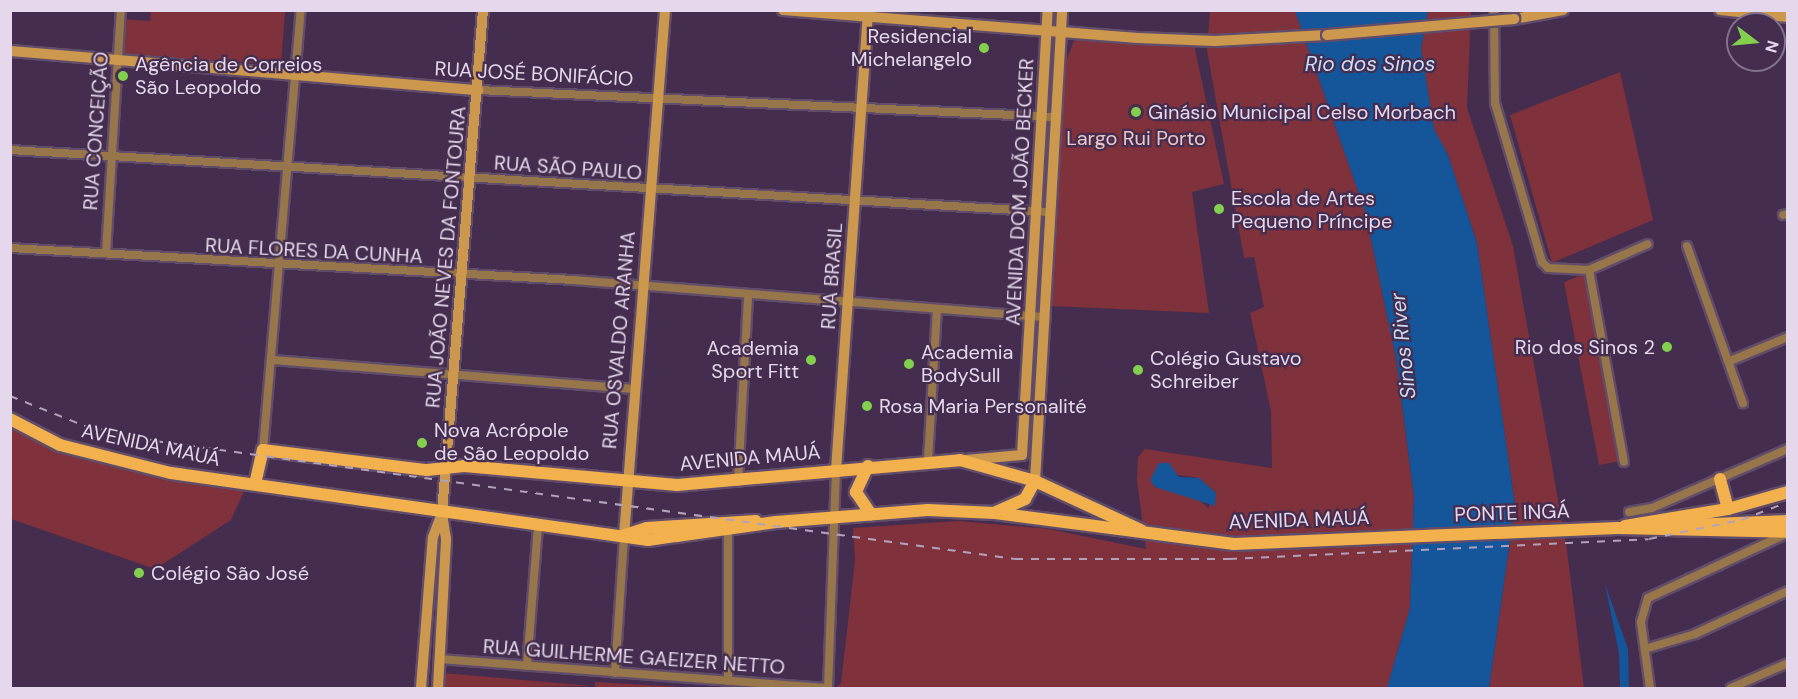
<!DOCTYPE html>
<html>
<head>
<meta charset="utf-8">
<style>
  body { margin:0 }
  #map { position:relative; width:1798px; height:699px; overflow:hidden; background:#442d4e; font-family:"DM Sans",sans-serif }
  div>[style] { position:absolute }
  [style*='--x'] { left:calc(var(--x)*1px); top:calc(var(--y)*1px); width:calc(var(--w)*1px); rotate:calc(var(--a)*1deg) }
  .green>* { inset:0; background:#7f313c }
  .water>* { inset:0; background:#15559a }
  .roads { filter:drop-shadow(2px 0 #614c6a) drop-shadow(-2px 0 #614c6a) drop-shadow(0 2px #614c6a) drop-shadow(0 -2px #614c6a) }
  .street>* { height:8px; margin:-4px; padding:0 4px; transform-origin:4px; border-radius:4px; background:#96764a }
  .secondary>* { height:10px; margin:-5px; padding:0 5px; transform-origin:5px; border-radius:5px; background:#cb984e }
  .primary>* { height:12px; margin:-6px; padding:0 6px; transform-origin:6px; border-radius:6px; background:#f3b14e }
  .rail>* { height:2px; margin-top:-1px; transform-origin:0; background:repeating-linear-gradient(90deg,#b3a2bb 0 8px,transparent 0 16px) }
  .bridges { filter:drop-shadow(2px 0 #614c6a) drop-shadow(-2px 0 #614c6a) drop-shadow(0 2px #614c6a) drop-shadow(0 -2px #614c6a) }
  .secondary-bridge>* { height:10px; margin:-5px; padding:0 5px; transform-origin:5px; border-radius:5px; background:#cb984e }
  .dots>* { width:16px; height:16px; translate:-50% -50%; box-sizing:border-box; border:3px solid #442d4e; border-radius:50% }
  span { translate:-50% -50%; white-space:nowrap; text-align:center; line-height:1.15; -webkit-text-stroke:4.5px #442d4e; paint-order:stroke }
  .poi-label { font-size:20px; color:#e5d7ec }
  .right { translate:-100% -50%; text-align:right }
  .left { translate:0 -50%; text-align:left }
  .street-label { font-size:20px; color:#e5d7ec }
  .park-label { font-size:20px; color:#e9c8c9 }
  .water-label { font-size:21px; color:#caddf5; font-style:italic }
  .frame { position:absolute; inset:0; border:12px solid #e5d7ec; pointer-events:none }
  .north { position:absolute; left:1726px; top:12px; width:60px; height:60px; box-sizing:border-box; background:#442d4e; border:2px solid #84718d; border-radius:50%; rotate:106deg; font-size:16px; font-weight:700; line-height:24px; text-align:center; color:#e5d7ec }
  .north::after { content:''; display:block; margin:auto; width:21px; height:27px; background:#83d04e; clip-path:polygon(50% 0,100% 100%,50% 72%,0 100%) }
</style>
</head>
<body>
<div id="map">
  <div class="green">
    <i style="clip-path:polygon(151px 11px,285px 11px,281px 65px,119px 54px,122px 19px,150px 21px)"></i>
    <i style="clip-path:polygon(evenodd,1210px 11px,1295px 11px,1365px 211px,1396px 358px,1414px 497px,1410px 608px,1387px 688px,836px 688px,841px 683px,855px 560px,853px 528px,958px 521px,1049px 529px,1146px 549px,1137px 480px,1138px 457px,1145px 449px,1272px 468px,1271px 411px,1250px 313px,1264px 307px,1254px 257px,1244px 258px,1207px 50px,1210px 11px,1169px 463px,1172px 474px,1199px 478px,1216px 493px,1208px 508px,1196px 497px,1155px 487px,1169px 463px)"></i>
    <i style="clip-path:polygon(1428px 11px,1471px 11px,1467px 108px,1513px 246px,1567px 550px,1584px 688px,1489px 688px,1515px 505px,1477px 243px,1448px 155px,1434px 130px,1421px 48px)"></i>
    <i style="clip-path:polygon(1075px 38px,1194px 45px,1224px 184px,1192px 192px,1209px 313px,1050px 306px,1063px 69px)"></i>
    <i style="clip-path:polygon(1620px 72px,1653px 220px,1552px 263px,1510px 115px)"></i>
    <i style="clip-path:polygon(1585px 274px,1621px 461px,1599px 465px,1564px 282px)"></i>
    <i style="clip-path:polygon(11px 427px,56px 448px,245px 489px,231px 520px,155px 569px,11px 519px)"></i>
    <i style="clip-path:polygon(443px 673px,593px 686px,442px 688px)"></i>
    <i style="clip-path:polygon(595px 682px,681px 687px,706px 688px,595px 688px)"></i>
  </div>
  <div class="water">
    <i style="clip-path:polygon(1295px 11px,1428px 11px,1421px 48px,1434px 129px,1448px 155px,1477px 243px,1515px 505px,1489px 688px,1387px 688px,1410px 608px,1414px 497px,1396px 358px,1365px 211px)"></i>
    <i style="clip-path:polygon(1159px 463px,1169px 463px,1179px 477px,1199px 478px,1216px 493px,1215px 506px,1155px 487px,1150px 480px)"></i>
    <i style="clip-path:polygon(1605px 584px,1628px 649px,1629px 688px,1620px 688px,1619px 653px)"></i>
  </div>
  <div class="roads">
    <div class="street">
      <i style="--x:1494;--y:10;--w:93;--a:89.4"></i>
      <i style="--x:1495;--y:103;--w:166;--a:73.5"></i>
      <i style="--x:1542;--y:262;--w:8;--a:45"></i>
      <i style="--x:1548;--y:268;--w:41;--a:2.8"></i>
      <i style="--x:1589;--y:270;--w:64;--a:-23.8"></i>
      <i style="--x:478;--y:90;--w:580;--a:2.67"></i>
      <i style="--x:10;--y:150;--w:1043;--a:3.41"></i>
      <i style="--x:1783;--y:215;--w:5;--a:-11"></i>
      <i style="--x:1687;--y:246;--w:167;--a:70.4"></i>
      <i style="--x:10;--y:248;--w:565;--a:3.25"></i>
      <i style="--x:574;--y:280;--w:473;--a:4.5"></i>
      <i style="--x:106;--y:253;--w:243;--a:-86.5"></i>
      <i style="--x:1589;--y:270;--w:195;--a:79.7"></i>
      <i style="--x:274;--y:360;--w:360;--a:4.6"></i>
      <i style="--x:1730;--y:361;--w:63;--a:-22.5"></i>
      <i style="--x:263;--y:450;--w:442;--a:-85.1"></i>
      <i style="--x:928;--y:460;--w:150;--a:-86.6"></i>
      <i style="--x:738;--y:482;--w:184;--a:-86.9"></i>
      <i style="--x:1629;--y:512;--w:23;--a:-10"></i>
      <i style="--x:1652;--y:508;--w:148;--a:-23.5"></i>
      <i style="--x:728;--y:532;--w:149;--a:90"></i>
      <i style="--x:1648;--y:648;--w:49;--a:-16.6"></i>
      <i style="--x:1695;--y:634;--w:102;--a:-24.8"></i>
      <i style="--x:440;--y:659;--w:386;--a:4.3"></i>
      <i style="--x:527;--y:666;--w:141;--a:-85.5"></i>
      <i style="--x:615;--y:673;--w:137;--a:-86.2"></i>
      <i style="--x:828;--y:688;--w:218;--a:-87.9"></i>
      <i style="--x:1650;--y:688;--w:67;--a:-97.8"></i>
      <i style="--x:1641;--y:622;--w:25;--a:-74"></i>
      <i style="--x:1648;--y:598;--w:152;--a:-24.9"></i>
      <i style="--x:1731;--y:688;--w:62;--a:-23.7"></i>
    </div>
    <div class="secondary">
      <i style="--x:783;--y:10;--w:356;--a:4.5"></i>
      <i style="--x:1138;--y:38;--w:77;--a:2.2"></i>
      <i style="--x:1215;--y:41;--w:112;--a:-3.1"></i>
      <i style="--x:1720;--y:10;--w:68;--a:5.9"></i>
      <i style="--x:1514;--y:19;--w:50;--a:-10.4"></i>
      <i style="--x:10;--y:51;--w:470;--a:4.8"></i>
      <i style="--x:965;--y:460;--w:57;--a:-5"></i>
      <i style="--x:1022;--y:455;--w:446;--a:-86.7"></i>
      <i style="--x:836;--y:470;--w:461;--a:-86"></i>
      <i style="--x:1035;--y:481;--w:472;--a:-86.7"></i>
      <i style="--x:624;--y:536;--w:528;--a:-85.54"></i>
      <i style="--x:421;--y:688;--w:151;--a:-85.5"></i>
      <i style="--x:433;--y:537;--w:25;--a:-69"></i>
      <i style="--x:438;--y:688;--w:149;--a:-86.9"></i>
      <i style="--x:446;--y:539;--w:26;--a:-99"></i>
      <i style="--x:442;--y:513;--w:505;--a:-85.34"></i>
    </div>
    <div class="primary">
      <i style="--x:10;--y:419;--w:56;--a:27.5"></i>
      <i style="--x:60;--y:445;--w:114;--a:14.2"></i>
      <i style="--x:171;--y:473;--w:482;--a:8"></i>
      <i style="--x:648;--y:540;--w:129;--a:-8"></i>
      <i style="--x:776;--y:522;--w:152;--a:-4.5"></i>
      <i style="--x:928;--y:510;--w:67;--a:2.6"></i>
      <i style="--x:995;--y:513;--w:241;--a:7.4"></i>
      <i style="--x:1234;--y:544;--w:384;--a:-2.4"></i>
      <i style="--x:1618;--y:528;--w:170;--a:1.3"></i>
      <i style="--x:868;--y:466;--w:29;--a:115"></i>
      <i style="--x:856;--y:492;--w:27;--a:56"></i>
      <i style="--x:1720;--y:479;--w:31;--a:75"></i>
      <i style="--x:255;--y:484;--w:35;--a:-77"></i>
      <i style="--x:263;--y:450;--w:165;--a:7"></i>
      <i style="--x:427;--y:470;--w:37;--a:-6"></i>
      <i style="--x:464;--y:466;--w:214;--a:5.1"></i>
      <i style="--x:677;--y:485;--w:284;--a:-5"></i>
      <i style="--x:960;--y:460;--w:78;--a:15.6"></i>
      <i style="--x:1035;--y:481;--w:117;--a:24.8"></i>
      <i style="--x:996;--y:512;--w:32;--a:-24"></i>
      <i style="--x:1025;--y:499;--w:21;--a:-61"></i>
      <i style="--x:1625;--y:526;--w:104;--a:-9.4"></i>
      <i style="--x:1728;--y:509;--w:62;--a:-15.8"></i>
      <i style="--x:1664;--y:526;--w:124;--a:-2.3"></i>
      <i style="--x:625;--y:535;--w:23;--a:-18"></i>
      <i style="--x:647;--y:528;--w:109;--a:-3.7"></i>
    </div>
  </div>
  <div class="rail">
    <i style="--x:10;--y:396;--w:81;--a:21.8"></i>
    <i style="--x:85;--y:426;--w:72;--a:12.1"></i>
    <i style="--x:155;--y:441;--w:868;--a:7.81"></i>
    <i style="--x:1015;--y:559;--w:214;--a:0"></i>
    <i style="--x:1229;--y:559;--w:420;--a:-2.7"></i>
    <i style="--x:1649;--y:539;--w:94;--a:-11.7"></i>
    <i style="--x:1741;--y:520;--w:50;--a:-21"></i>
  </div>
  <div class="bridges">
    <div class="secondary-bridge">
      <i style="--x:1327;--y:35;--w:188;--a:-4.9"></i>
    </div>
  </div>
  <div class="dots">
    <i style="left:984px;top:48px;background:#83d04e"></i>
    <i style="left:123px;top:76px;background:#83d04e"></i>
    <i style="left:1136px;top:112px;background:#83d04e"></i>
    <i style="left:1219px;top:209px;background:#83d04e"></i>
    <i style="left:1667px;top:347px;background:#83d04e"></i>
    <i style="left:811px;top:360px;background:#83d04e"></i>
    <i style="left:909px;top:364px;background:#83d04e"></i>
    <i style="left:1138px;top:370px;background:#83d04e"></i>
    <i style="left:867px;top:406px;background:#83d04e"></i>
    <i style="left:422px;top:443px;background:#83d04e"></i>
    <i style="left:139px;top:573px;background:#83d04e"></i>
  </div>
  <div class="poi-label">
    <span class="right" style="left:972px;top:48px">Residencial<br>Michelangelo</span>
    <span class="left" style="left:135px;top:76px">Agência de Correios<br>São Leopoldo</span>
    <span class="left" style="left:1148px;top:112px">Ginásio Municipal Celso Morbach</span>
    <span class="left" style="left:1231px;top:210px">Escola de Artes<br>Pequeno Príncipe</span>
    <span class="right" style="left:1655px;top:347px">Rio dos Sinos 2</span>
    <span class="right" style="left:799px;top:360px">Academia<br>Sport Fitt</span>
    <span class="left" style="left:921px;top:364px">Academia<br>BodySull</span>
    <span class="left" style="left:1150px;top:370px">Colégio Gustavo<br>Schreiber</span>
    <span class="left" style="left:879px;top:406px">Rosa Maria Personalité</span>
    <span class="left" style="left:434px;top:442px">Nova Acrópole<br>de São Leopoldo</span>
    <span class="left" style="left:151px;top:573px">Colégio São José</span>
  </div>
  <div class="street-label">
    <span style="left:534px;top:74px;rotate:3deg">RUA JOSÉ BONIFÁCIO</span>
    <span style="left:96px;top:131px;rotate:-86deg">RUA CONCEIÇÃO</span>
    <span style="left:568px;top:168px;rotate:4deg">RUA SÃO PAULO</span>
    <span style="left:1020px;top:192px;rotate:-87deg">AVENIDA DOM JOÃO BECKER</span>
    <span style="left:314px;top:251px;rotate:3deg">RUA FLORES DA CUNHA</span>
    <span style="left:446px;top:257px;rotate:-85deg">RUA JOÃO NEVES DA FONTOURA</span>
    <span style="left:832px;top:276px;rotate:-86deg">RUA BRASIL</span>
    <span style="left:619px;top:340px;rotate:-85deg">RUA OSVALDO ARANHA</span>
    <span style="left:151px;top:445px;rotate:12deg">AVENIDA MAUÁ</span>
    <span style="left:750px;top:458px;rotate:-5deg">AVENIDA MAUÁ</span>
    <span style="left:1512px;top:513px;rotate:-2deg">PONTE INGÁ</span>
    <span style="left:1299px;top:520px;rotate:-2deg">AVENIDA MAUÁ</span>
    <span style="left:634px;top:657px;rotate:4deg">RUA GUILHERME GAEIZER NETTO</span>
  </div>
  <div class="park-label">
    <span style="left:1136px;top:138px">Largo Rui Porto</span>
  </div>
  <div class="water-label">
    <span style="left:1370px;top:64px">Rio dos Sinos</span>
    <span style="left:1403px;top:346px;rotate:-96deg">Sinos River</span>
  </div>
  <div class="frame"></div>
  <div class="north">N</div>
</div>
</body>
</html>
